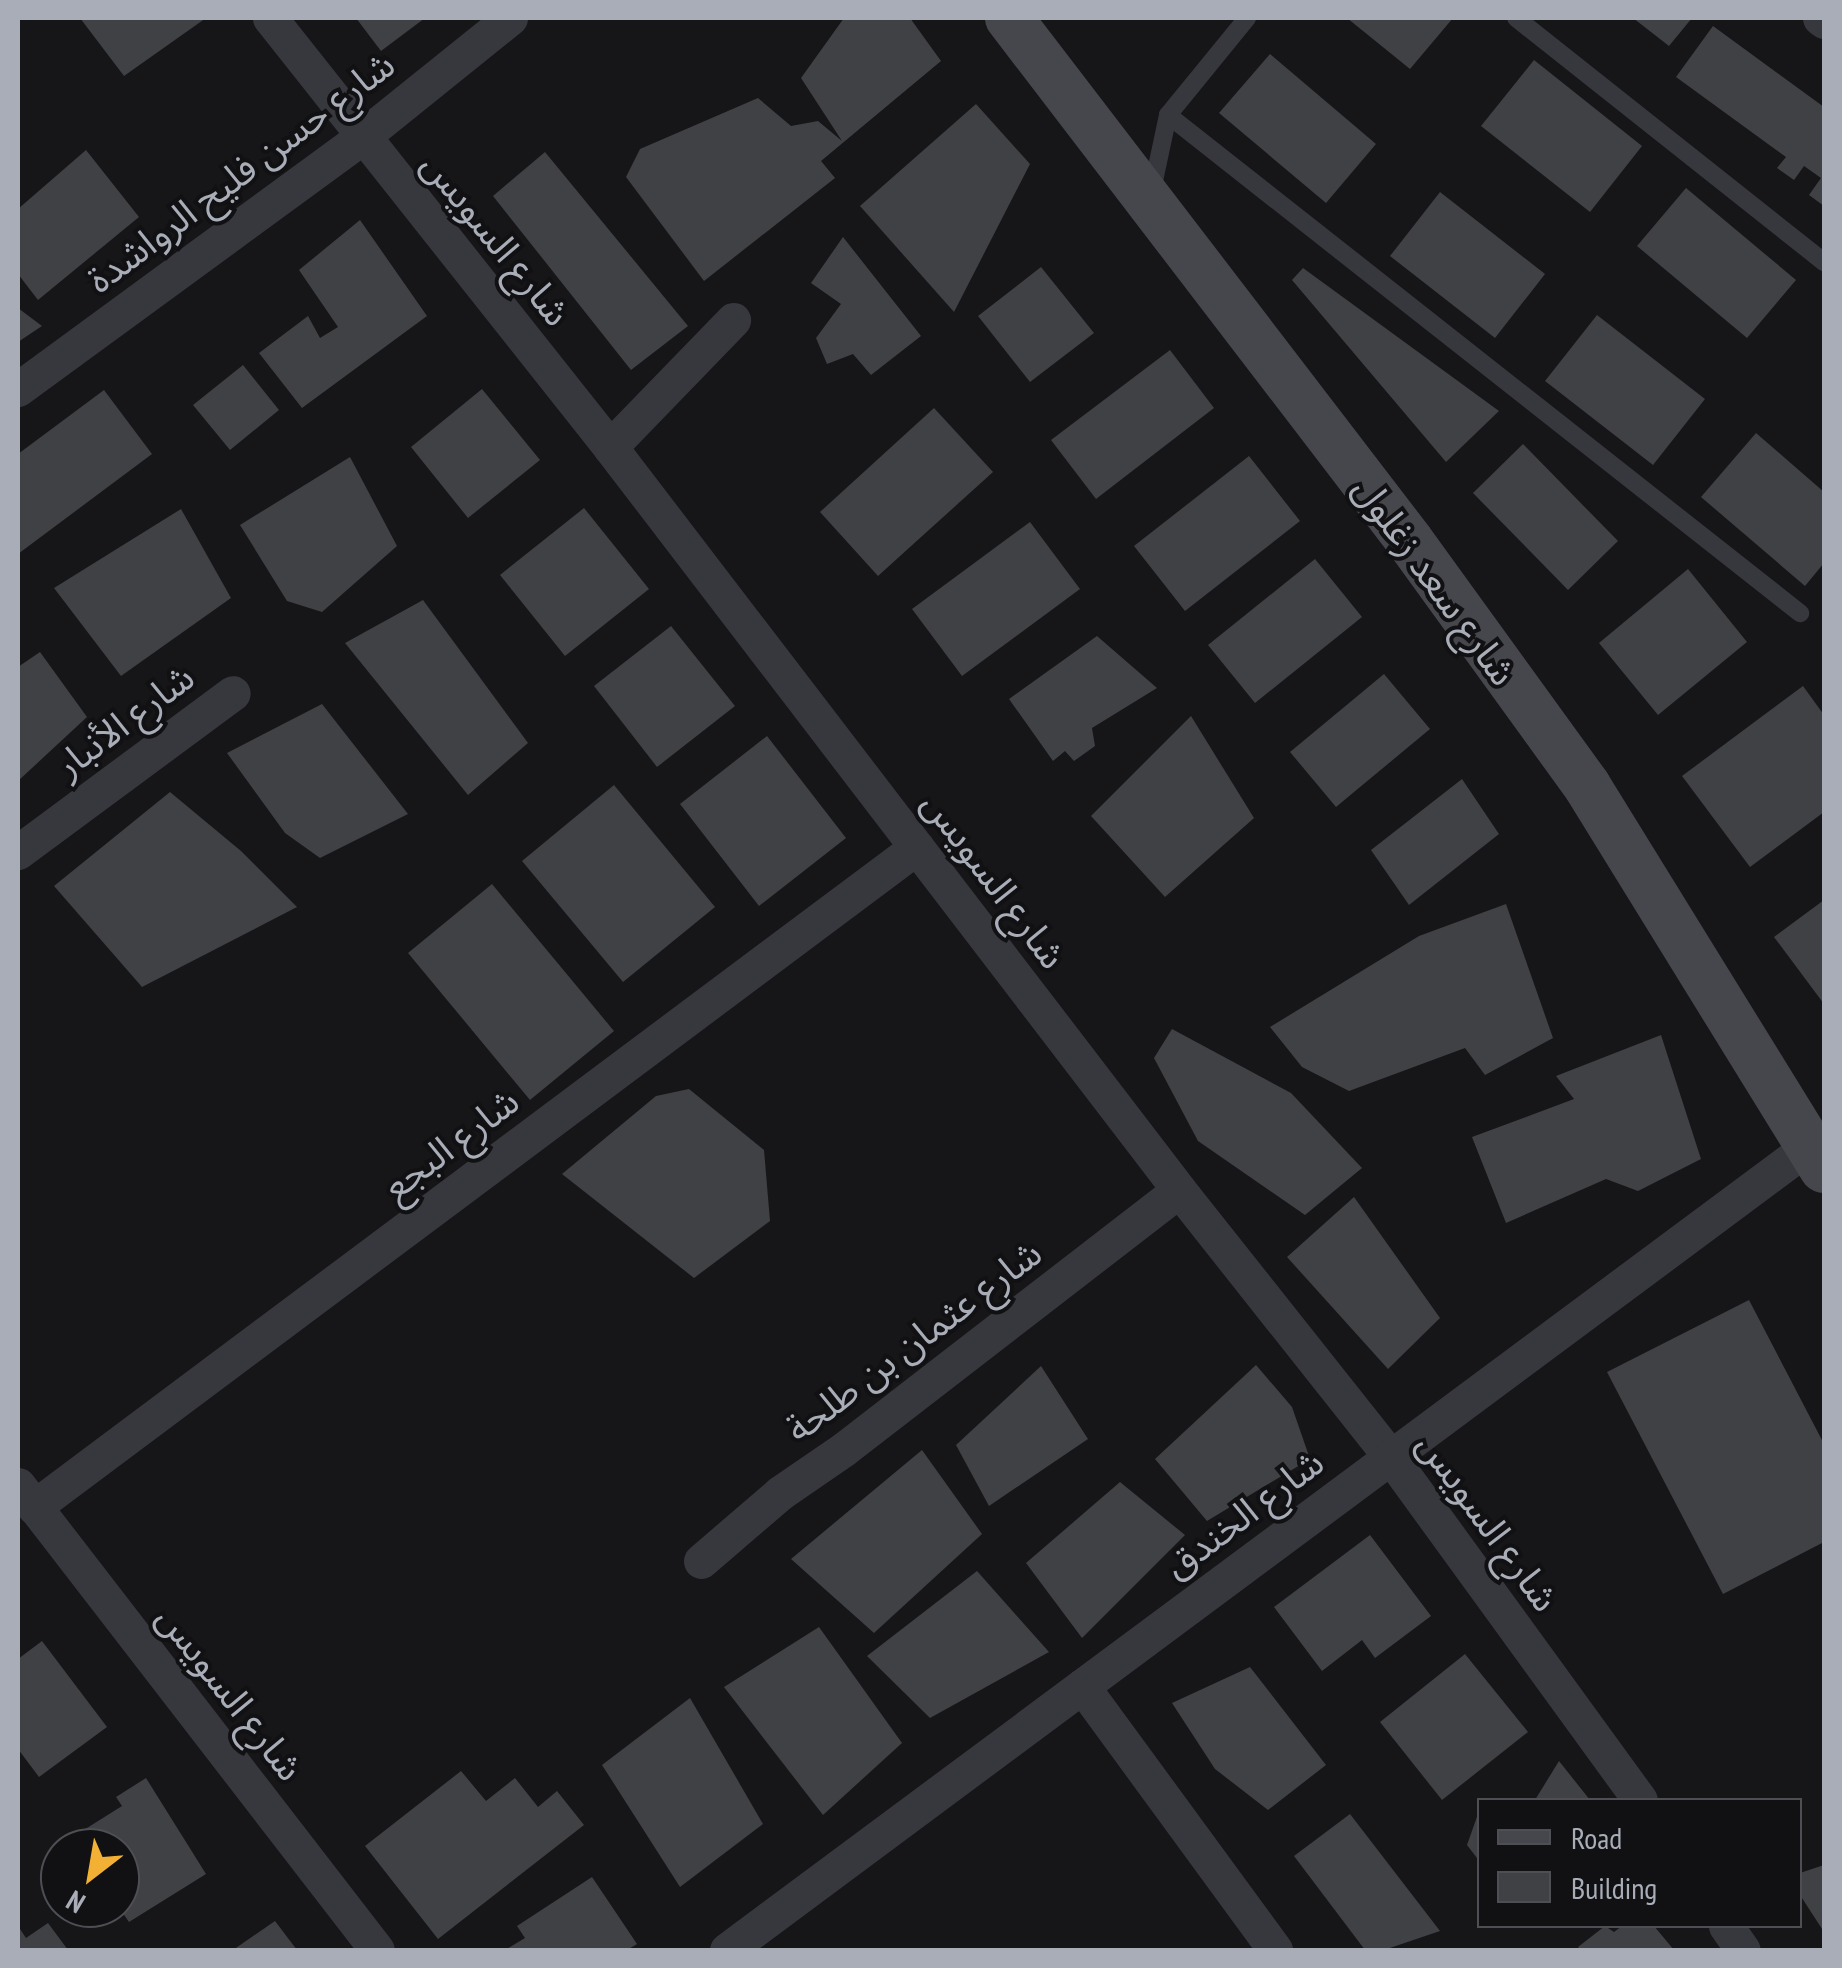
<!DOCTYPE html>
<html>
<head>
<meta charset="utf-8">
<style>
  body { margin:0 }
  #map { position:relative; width:1842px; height:1968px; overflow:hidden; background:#161618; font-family:"PT Sans Narrow","Noto Sans Arabic",sans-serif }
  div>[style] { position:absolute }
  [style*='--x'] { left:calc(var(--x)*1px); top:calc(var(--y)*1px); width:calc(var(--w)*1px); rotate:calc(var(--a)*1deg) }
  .building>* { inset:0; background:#404145 }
  .service>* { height:18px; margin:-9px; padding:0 9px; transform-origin:9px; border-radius:9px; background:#37383d }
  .minor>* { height:35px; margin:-17.5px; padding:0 17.5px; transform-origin:17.5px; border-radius:17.5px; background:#37383d }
  .secondary>* { height:48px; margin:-24px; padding:0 24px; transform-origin:24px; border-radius:24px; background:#45474d }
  span { translate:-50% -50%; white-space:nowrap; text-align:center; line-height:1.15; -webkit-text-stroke:8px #111113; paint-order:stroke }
  .street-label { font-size:38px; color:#a8adb8 }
  .frame { position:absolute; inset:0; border:20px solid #a8adb8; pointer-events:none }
  .legend { position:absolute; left:1477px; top:1798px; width:325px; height:130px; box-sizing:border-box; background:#111113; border:2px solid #4d4f55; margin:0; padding:12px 18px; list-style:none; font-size:30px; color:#a8adb8 }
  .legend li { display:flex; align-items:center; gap:20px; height:50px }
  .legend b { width:50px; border:2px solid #4d4f55 }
  .north { position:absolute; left:40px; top:1828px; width:100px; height:100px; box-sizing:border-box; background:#111113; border:2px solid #4d4f55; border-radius:50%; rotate:211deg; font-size:28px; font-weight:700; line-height:40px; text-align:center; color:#a8adb8 }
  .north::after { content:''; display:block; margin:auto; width:35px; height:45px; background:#f2b134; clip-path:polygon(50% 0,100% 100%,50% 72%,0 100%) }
</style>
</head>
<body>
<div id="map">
  <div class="building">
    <i style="clip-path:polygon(80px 18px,206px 18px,124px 76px)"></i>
    <i style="clip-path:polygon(356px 18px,425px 18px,381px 51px)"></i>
    <i style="clip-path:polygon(844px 18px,910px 18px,941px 61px,821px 161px,835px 178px,704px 281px,626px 177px,640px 149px,758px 98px,791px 126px,818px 121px,842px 141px,801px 78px)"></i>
    <i style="clip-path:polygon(1347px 18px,1453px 18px,1410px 69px)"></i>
    <i style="clip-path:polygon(1633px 18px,1692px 18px,1669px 46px)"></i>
    <i style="clip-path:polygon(1713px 26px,1824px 107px,1824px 206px,1809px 195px,1821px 178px,1804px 166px,1794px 180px,1777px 168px,1786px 157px,1676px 77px)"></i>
    <i style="clip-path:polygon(1270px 54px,1376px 144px,1326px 203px,1219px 113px)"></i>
    <i style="clip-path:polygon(1534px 60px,1642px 146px,1590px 212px,1481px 126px)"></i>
    <i style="clip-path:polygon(976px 104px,1030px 164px,954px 312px,860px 206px)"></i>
    <i style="clip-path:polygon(86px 150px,139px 217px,38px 300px,18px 274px,18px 209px)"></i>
    <i style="clip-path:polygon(545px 152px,688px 326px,631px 370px,493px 196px)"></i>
    <i style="clip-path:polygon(1686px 188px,1796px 280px,1747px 338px,1637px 246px)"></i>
    <i style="clip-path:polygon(1440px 192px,1545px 274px,1495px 338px,1390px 256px)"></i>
    <i style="clip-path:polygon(360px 220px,427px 316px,302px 408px,259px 353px,308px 316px,320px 338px,338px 327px,299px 270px)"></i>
    <i style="clip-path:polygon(843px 237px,921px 336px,871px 375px,853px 354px,827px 364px,816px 338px,841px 304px,811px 283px)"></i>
    <i style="clip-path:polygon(1041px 267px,1094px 333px,1030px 382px,978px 316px)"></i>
    <i style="clip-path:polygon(1303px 268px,1499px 411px,1446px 462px,1292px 280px)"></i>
    <i style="clip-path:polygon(18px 308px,42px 326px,18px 342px)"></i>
    <i style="clip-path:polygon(1597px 315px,1705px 399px,1653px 465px,1545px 381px)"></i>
    <i style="clip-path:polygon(1170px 350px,1214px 408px,1096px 499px,1051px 440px)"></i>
    <i style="clip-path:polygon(243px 365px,279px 410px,230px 450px,193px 405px)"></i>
    <i style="clip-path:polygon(482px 389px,540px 460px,468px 518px,411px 447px)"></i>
    <i style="clip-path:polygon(104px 390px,152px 454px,18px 554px,18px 454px)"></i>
    <i style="clip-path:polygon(934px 408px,993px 472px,878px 576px,820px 512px)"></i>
    <i style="clip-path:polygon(1756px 433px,1824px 492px,1824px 563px,1805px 586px,1701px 497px)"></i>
    <i style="clip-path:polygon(1523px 444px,1618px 541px,1568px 590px,1473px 493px)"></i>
    <i style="clip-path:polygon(1249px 456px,1300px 521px,1185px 611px,1134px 546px)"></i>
    <i style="clip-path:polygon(350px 457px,397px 546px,322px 612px,287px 601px,240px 525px)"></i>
    <i style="clip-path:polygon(584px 508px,649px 589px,565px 656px,500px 575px)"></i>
    <i style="clip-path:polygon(181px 509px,231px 598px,121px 676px,54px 588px)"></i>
    <i style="clip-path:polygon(1030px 522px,1080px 589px,962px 676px,912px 609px)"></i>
    <i style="clip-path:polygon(1315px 559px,1362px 617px,1255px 703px,1208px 645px)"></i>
    <i style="clip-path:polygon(1688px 569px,1747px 642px,1658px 715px,1599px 643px)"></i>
    <i style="clip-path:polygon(423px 600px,528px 743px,468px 795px,345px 643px)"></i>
    <i style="clip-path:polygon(671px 626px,735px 706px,657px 767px,594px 686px)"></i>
    <i style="clip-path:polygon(1097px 636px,1157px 688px,1092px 728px,1095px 746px,1074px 761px,1065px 751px,1053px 761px,1009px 699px)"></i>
    <i style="clip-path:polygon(40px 652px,87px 717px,18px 781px,18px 667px)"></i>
    <i style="clip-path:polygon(1384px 674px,1430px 729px,1336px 807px,1290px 752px)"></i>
    <i style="clip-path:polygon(1803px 686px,1824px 715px,1824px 812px,1750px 867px,1682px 776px)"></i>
    <i style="clip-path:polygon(322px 704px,408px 814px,320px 858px,285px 833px,227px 753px)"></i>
    <i style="clip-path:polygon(1191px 716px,1254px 818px,1165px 897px,1091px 816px)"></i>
    <i style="clip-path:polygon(767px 736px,846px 838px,759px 906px,680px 804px)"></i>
    <i style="clip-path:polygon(1462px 779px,1499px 834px,1409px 905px,1371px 850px)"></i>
    <i style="clip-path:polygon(614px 785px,715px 907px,623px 982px,522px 861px)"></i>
    <i style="clip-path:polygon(170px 792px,241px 851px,297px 907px,142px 987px,54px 886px)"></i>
    <i style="clip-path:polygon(492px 884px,614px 1031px,530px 1100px,408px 953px)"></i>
    <i style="clip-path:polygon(1824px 900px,1824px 1004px,1774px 937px)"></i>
    <i style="clip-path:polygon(1506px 904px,1553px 1038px,1485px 1075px,1465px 1048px,1349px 1091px,1302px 1067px,1270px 1027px,1419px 936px)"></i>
    <i style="clip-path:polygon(1172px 1029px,1291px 1093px,1362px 1168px,1305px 1215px,1198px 1141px,1154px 1058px)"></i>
    <i style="clip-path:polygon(1661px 1035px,1701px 1159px,1638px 1191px,1606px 1179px,1506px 1223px,1472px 1137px,1574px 1099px,1556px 1076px)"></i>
    <i style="clip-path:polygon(689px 1089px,764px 1150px,770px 1221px,694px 1278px,562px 1174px,656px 1096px)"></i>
    <i style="clip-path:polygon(1354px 1197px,1440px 1318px,1388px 1369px,1287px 1257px)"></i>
    <i style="clip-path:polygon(1749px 1300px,1824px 1444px,1824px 1542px,1723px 1594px,1607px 1372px)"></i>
    <i style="clip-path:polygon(1256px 1365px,1292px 1407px,1310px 1459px,1207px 1521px,1155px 1459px)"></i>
    <i style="clip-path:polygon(1041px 1366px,1088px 1439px,989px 1506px,956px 1445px)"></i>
    <i style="clip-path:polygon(922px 1450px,982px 1534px,874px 1633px,791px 1559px)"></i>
    <i style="clip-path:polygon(1120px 1482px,1185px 1535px,1082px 1638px,1026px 1563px)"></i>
    <i style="clip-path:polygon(1370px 1535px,1431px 1616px,1375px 1658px,1362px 1640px,1322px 1671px,1274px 1607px)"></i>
    <i style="clip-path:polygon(977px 1571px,1049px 1652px,930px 1718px,867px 1656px)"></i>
    <i style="clip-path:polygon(819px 1627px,902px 1743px,823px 1815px,724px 1687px)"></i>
    <i style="clip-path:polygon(42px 1641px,107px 1727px,39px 1777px,18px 1749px,18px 1659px)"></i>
    <i style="clip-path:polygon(1465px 1654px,1528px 1732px,1442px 1800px,1380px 1722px)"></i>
    <i style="clip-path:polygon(1250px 1667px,1326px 1765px,1268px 1810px,1215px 1769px,1172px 1703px)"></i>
    <i style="clip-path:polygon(690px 1698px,763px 1824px,680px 1887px,602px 1765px)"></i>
    <i style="clip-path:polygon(1559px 1761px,1590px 1800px,1535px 1800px)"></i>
    <i style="clip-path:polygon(461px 1771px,486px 1801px,515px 1778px,538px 1807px,557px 1791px,584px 1825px,438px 1939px,365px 1846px)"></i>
    <i style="clip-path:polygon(146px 1778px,206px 1874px,129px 1922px,120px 1909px,120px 1848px,55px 1848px,122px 1806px,116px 1797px)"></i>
    <i style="clip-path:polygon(1479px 1811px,1480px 1811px,1480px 1862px,1467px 1845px)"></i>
    <i style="clip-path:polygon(1350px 1814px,1440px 1931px,1384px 1950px,1365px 1950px,1294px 1856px)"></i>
    <i style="clip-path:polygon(1824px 1865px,1824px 1932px,1800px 1895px,1800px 1873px)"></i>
    <i style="clip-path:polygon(592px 1877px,637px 1944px,627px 1950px,505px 1950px,525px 1938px,517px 1926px)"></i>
    <i style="clip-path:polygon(275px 1921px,297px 1950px,233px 1950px)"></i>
    <i style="clip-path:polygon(48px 1923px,68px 1950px,18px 1950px,18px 1926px,26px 1938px)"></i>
    <i style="clip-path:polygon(1605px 1926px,1614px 1932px,1622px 1926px,1654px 1926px,1674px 1950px,1581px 1950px,1578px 1947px)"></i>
  </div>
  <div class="service">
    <i style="--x:1516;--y:18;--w:393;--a:38.4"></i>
    <i style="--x:1168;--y:115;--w:805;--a:38.24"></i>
    <i style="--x:1151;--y:195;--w:82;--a:-78"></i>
    <i style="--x:1168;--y:115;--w:125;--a:-50.8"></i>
  </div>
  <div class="minor">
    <i style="--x:270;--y:18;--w:547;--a:51.6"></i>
    <i style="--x:610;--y:447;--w:936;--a:52.55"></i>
    <i style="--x:1179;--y:1190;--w:340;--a:51.6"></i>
    <i style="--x:1390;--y:1456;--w:425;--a:54"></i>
    <i style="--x:1820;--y:18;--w:5;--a:37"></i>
    <i style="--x:18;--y:389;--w:426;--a:-36.2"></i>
    <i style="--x:362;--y:137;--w:190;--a:-38.8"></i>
    <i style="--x:610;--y:447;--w:177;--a:-45.9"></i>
    <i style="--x:18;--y:852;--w:267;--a:-36.5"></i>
    <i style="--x:18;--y:1485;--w:587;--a:52.33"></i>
    <i style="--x:34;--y:1507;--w:1102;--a:-36.78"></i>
    <i style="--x:701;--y:1561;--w:104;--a:-40.7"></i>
    <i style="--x:780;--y:1493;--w:78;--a:-34.5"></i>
    <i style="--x:844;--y:1449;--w:423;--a:-37.7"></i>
    <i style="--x:1082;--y:1686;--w:327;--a:53.8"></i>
    <i style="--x:1726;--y:1926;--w:29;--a:55"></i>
    <i style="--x:727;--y:1950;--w:1352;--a:-36.61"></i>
  </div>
  <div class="secondary">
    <i style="--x:1009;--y:18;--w:658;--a:52.54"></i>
    <i style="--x:1409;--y:540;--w:304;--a:54.1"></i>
    <i style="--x:1587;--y:786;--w:450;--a:58.3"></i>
  </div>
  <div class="street-label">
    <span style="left:240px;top:171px;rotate:-37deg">شارع حسن فليح الرواشدة</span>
    <span style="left:497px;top:238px;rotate:51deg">شارع السويس</span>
    <span style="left:1436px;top:580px;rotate:54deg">شارع سعد زغلول</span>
    <span style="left:124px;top:720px;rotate:-37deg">شارع الأنبار</span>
    <span style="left:995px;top:879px;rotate:53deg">شارع السويس</span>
    <span style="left:450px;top:1143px;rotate:-37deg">شارع البجع</span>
    <span style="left:913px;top:1340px;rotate:-37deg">شارع عثمان بن طلحة</span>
    <span style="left:1243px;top:1513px;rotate:-37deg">شارع الخندق</span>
    <span style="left:1489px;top:1521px;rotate:54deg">شارع السويس</span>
    <span style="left:231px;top:1692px;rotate:52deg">شارع السويس</span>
  </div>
  <div class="frame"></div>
  <ul class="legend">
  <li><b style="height:12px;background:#45474d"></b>Road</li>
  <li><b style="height:28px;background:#404145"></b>Building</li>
  </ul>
  <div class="north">N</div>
</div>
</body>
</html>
